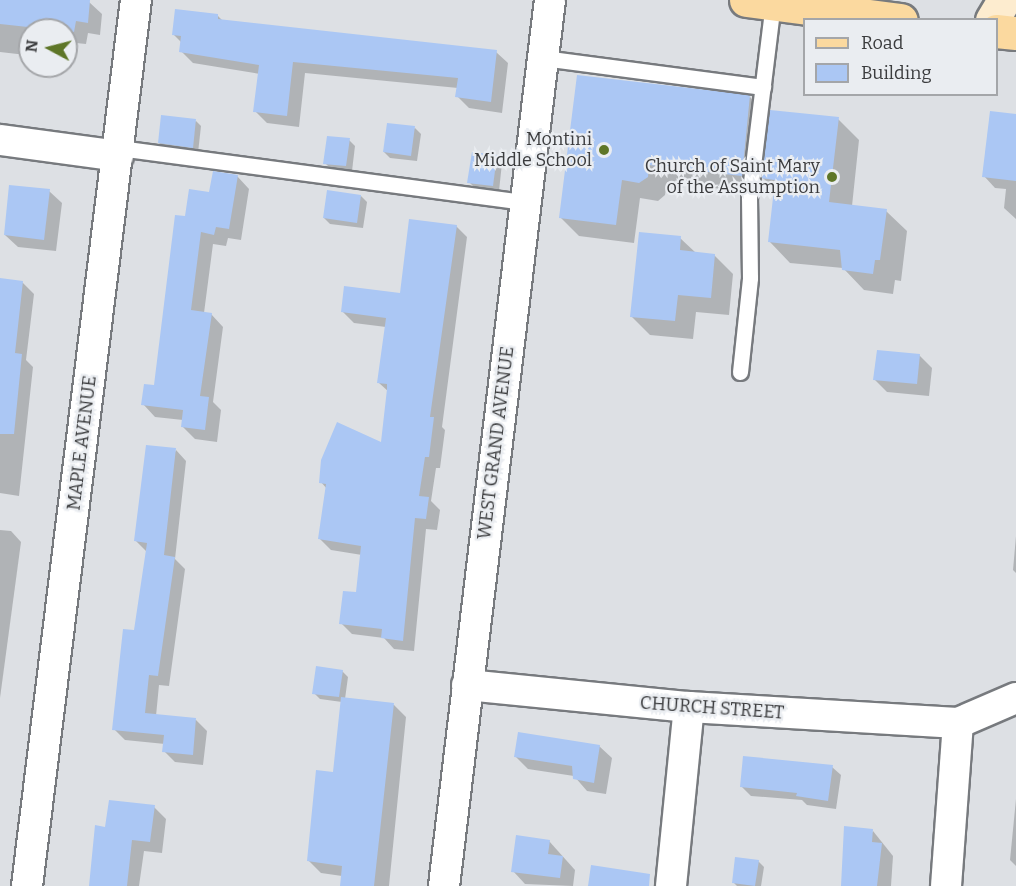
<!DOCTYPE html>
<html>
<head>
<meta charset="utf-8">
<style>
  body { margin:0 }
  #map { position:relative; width:1016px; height:886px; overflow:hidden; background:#dde0e4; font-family:Bitter,serif }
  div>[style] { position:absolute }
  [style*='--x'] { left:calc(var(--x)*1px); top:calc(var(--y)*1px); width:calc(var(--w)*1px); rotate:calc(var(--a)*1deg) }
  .shadow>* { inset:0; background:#0003 }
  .building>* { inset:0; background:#abc7f4 }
  .roads { filter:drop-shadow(2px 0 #777a7e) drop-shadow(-2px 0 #777a7e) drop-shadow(0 2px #777a7e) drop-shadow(0 -2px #777a7e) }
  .lane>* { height:15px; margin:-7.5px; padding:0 7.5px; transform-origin:7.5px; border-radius:7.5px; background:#fff }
  .street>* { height:30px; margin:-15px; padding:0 15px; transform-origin:15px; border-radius:15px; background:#fff }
  .secondary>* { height:33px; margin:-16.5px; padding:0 16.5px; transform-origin:16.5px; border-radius:16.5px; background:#fdeccf }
  .primary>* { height:33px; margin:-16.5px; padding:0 16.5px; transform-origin:16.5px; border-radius:16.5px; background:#fbd99f }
  .dots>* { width:16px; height:16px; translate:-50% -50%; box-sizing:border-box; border:3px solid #eaedf1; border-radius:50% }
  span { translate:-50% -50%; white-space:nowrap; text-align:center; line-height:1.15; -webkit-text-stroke:4.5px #eaedf1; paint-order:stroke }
  .poi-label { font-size:18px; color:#3b3c3e }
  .right { translate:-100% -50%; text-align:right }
  .street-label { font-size:18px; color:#3b3c3e }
  .legend { position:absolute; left:803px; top:18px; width:195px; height:78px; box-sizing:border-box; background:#eaedf1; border:2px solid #a4a6a9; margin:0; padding:8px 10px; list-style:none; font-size:18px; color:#3b3c3e }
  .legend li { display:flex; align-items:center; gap:12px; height:30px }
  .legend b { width:30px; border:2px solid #a4a6a9 }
  .north { position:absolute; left:18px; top:18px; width:60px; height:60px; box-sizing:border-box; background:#eaedf1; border:2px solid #a4a6a9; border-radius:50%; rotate:277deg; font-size:16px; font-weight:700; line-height:24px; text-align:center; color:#3b3c3e }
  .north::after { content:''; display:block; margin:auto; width:21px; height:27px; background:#5e7628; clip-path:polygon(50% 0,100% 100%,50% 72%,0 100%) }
</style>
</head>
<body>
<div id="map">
  <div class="shadow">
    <i style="clip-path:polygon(0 0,89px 2px,102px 14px,100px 35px,88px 33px,86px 44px,66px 42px,66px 30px,30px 30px,26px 55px,0 52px)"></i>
    <i style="clip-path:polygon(218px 16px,223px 21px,496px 52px,508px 63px,502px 113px,469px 108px,457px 96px,458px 88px,305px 73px,299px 127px,267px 123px,255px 111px,260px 74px,193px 63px,181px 51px,182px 43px,174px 35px)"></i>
    <i style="clip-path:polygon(750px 97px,770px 117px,838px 119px,859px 140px,852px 206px,886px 211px,907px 231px,901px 281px,895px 280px,893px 294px,864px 290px,843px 268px,790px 263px,770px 242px,775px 190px,762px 177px,760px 194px,667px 182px,665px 195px,658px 201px,640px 198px,634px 243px,579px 236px,561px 218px)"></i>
    <i style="clip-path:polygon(1016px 115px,1016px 219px,1004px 208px,1006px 189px,995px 188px,984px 176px)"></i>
    <i style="clip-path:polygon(196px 121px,201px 126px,198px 153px,165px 149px,159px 143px)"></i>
    <i style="clip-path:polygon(415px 128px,421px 134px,417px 161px,390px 158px,384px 152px)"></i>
    <i style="clip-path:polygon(349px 140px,355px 146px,352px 171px,331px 169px,325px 163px)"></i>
    <i style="clip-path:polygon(496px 157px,502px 163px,499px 191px,475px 188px,469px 182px)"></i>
    <i style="clip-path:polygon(237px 176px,249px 189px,241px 240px,228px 238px,226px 246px,213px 244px,204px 313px,211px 314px,223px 327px,213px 402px,221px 410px,217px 442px,195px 439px,183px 427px,183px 420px,155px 417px,143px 404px,156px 386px,186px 218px)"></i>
    <i style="clip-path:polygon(49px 191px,62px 203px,56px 251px,18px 247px,5px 235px)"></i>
    <i style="clip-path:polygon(361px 196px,367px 202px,363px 228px,330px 224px,324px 218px)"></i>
    <i style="clip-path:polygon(456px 226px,467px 237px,442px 427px,445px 430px,440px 468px,436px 468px,431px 501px,440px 510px,437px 530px,426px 529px,414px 651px,394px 649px,384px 638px,352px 634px,341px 623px,358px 594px,362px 555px,331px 550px,320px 539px,327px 489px,321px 482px,382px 444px,389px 392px,379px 383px,386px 327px,354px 323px,343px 312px,401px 295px)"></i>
    <i style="clip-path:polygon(680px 238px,696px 253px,714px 255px,733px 274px,729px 315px,696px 312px,693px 339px,650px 335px,632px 317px)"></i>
    <i style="clip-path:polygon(22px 282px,34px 294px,26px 360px,33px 367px,19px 496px,0 493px,0 288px)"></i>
    <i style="clip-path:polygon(919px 355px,932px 368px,929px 396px,887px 392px,875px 380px)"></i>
    <i style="clip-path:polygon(176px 450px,186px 461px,175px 559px,185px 569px,169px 686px,159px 685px,156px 716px,196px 720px,207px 731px,203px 765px,175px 762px,164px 751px,165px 744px,125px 740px,114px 729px,136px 632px,147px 552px,136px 541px)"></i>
    <i style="clip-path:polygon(0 530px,11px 531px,21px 542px,0 698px)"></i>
    <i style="clip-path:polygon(1016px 536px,1016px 573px,1013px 570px)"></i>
    <i style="clip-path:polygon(342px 671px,348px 677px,345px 699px,394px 705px,406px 717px,389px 886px,341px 886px,342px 876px,321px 873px,308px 860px,334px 774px,342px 702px,320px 699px,314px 693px)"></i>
    <i style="clip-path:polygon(599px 746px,612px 758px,606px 794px,587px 791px,574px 776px,528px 769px,516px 757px)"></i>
    <i style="clip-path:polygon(832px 767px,841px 775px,836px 809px,807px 805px,802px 800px,751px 796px,742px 787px)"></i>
    <i style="clip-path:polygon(1016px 799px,1016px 866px,1010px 860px)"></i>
    <i style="clip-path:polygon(154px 807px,166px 819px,162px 853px,144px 851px,139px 886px,90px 886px,107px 828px)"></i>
    <i style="clip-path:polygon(873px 831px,893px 856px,891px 886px,842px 886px)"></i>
    <i style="clip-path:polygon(549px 841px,575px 870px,573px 886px,525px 884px,513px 871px)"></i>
    <i style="clip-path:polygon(758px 861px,764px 867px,761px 886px,737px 886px,733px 882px)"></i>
  </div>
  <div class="building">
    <i style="clip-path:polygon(0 0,90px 0,88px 23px,76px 21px,74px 32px,0 24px)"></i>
    <i style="clip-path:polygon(175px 9px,218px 14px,218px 19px,497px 50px,491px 102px,455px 97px,458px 78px,293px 62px,287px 116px,253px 112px,259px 65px,179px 52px,181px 36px,172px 35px)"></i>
    <i style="clip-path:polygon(577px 75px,750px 95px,742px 176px,649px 165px,648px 177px,639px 183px,622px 180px,616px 225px,559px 218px)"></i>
    <i style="clip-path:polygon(770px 110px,839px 117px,829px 202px,887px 209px,880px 260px,875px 260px,873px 274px,842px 270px,840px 250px,768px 242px,775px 180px,761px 178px)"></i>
    <i style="clip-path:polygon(990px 111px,1016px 114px,1016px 181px,982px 177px)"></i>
    <i style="clip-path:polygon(161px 115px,196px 119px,193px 148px,158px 143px)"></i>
    <i style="clip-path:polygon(387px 123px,415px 126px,411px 156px,383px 152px)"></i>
    <i style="clip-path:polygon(327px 136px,350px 138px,346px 166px,323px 164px)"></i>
    <i style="clip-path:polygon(472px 152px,497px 155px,493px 186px,467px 183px)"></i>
    <i style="clip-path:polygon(213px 171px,238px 175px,229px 229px,216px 227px,214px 235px,201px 232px,191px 310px,212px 313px,200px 396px,209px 397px,205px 430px,181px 427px,183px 410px,141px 405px,144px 384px,154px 385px,175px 215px,185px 216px,189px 189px,209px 192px)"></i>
    <i style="clip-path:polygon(9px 185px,50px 189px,44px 240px,4px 235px)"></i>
    <i style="clip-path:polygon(327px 190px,361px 195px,357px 223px,323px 218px)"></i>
    <i style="clip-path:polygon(409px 219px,457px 225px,430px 417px,434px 417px,429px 457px,425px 457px,419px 496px,429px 497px,426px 519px,415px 518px,403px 641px,381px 638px,382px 629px,339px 624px,343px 591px,356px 592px,361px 546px,318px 539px,326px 484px,319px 483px,321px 460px,337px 422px,381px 442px,387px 389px,387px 384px,377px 383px,386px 318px,341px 312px,344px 286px,400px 293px)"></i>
    <i style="clip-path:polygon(639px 232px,681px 236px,680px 250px,715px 254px,711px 298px,678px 295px,675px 321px,630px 317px)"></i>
    <i style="clip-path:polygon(0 278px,23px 281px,15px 353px,22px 354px,14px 434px,0 434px)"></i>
    <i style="clip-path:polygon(877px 350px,920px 354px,917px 384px,873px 380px)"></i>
    <i style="clip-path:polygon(146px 445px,176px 448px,164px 555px,175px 557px,158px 676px,149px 675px,145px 713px,196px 718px,193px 755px,162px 752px,164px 735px,112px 730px,123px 629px,134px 630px,147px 543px,134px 541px)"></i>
    <i style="clip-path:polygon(316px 666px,343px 670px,339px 697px,312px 694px)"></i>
    <i style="clip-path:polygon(341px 697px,394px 703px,374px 886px,340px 886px,342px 866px,307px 861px,316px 770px,333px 772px)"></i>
    <i style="clip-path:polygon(518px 732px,600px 745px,594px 783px,573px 779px,572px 766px,514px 757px)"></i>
    <i style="clip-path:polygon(743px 756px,833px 765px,828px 801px,796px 796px,797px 793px,740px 787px)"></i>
    <i style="clip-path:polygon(109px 800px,155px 805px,150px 842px,132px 840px,127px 886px,89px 886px,95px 825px,105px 827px)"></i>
    <i style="clip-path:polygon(844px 826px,873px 829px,872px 842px,882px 843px,877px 886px,841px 886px)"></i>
    <i style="clip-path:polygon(516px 835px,550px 840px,548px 854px,563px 856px,560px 878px,511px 872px)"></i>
    <i style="clip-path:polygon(735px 857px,759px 860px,755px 886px,732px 883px)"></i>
    <i style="clip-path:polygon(591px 865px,650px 874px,649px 886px,588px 886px)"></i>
  </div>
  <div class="roads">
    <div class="lane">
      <i style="--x:543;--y:58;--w:222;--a:7.5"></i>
      <i style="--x:119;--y:148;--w:411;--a:7.6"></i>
      <i style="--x:740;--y:372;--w:95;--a:-83.9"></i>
      <i style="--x:750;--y:278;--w:80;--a:-90.7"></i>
      <i style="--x:749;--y:198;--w:196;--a:-83"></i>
    </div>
    <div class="street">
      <i style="--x:0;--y:140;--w:119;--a:7.7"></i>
      <i style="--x:467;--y:685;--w:223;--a:5.7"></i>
      <i style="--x:689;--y:707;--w:269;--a:3.4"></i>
      <i style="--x:958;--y:723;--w:63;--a:-23.3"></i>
      <i style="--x:27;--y:886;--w:893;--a:-82.99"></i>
      <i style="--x:444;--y:886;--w:892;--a:-83.18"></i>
      <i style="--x:671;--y:886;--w:180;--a:-84.3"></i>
      <i style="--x:946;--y:886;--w:163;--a:-85.8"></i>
    </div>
    <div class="secondary">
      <i style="--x:992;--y:20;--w:23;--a:-59"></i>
    </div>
    <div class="primary">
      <i style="--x:746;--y:0;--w:156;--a:7.4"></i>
      <i style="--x:996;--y:31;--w:20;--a:6"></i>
    </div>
  </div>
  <div class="dots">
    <i style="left:604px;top:150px;background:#5e7628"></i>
    <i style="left:832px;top:177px;background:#5e7628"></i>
  </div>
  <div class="poi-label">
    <span class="right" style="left:592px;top:150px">Montini<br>Middle School</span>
    <span class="right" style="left:820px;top:177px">Church of Saint Mary<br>of the Assumption</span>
  </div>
  <div class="street-label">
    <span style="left:82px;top:443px;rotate:-83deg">MAPLE AVENUE</span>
    <span style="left:496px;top:443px;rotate:-83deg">WEST GRAND AVENUE</span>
    <span style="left:712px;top:708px;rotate:4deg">CHURCH STREET</span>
  </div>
  <ul class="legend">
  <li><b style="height:8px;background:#fbd99f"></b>Road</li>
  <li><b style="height:16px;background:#abc7f4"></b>Building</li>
  </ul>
  <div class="north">N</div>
</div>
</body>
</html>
